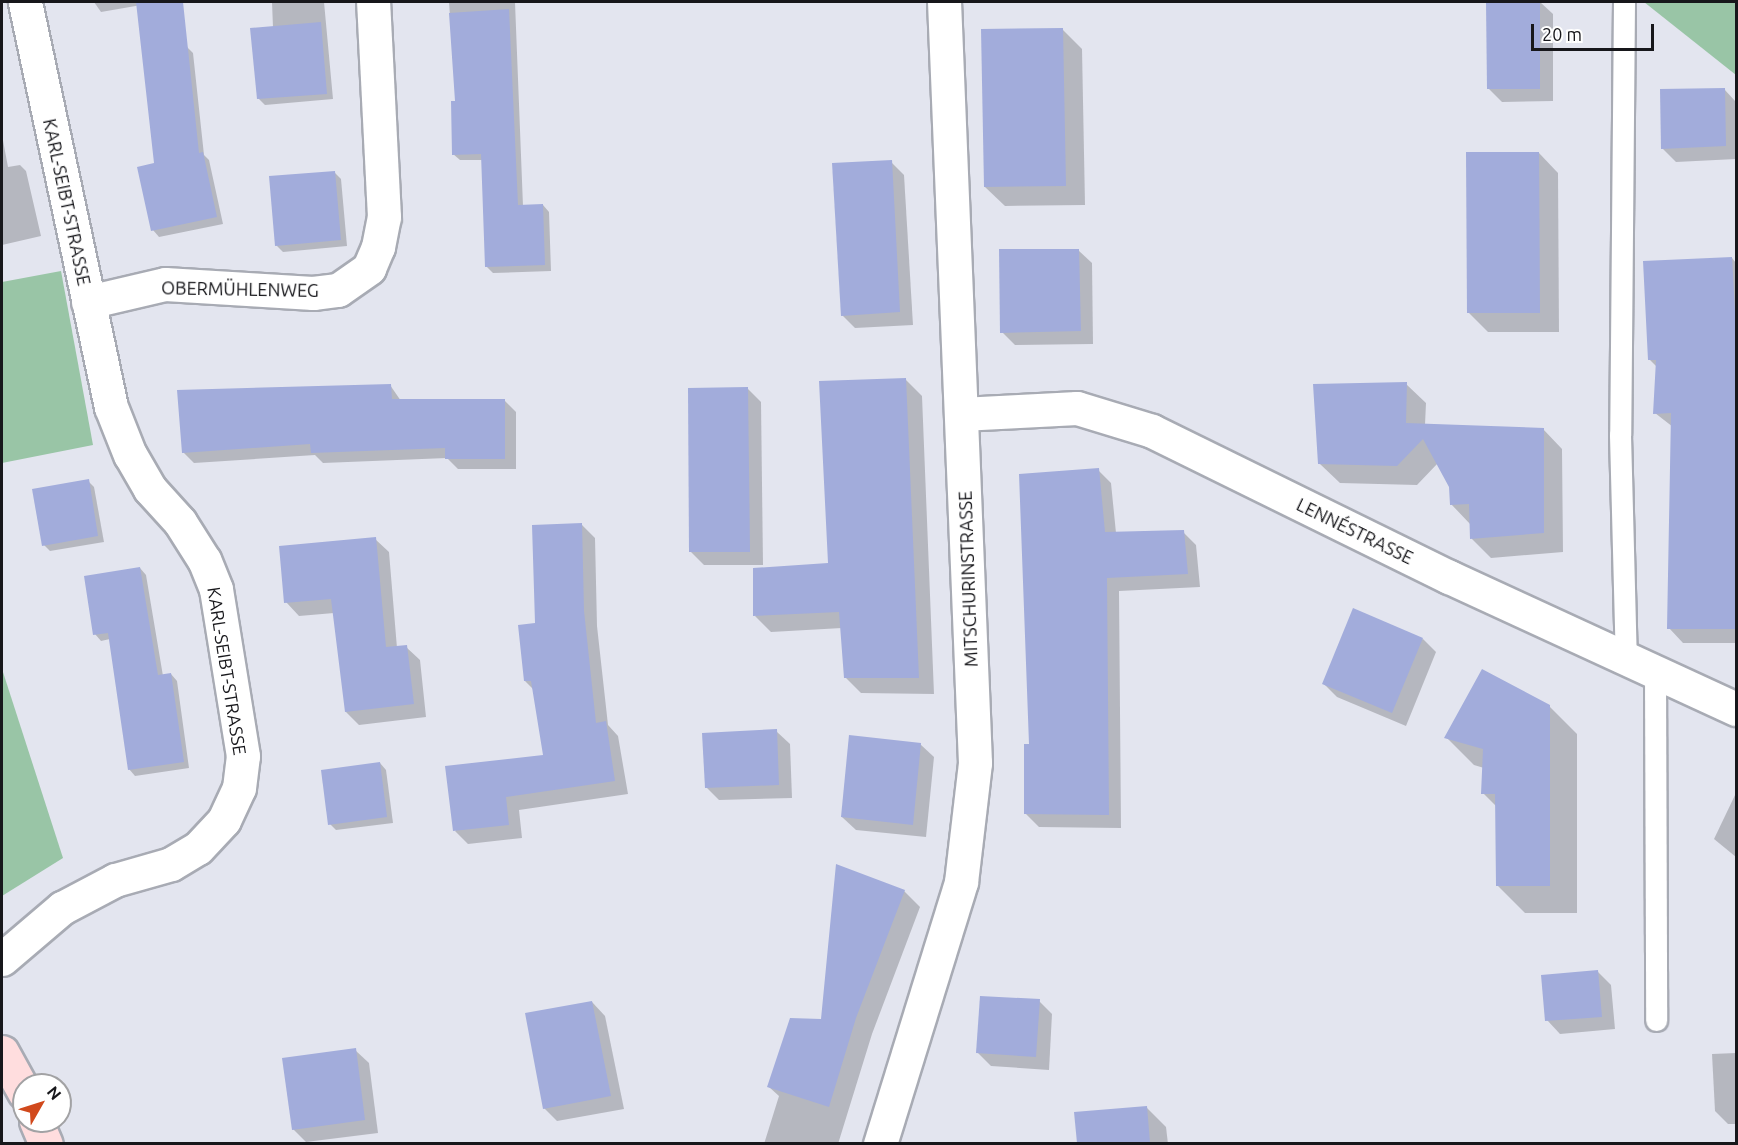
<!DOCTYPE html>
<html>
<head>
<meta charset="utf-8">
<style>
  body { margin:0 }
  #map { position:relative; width:1738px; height:1145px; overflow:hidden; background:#e3e5ef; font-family:Ubuntu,sans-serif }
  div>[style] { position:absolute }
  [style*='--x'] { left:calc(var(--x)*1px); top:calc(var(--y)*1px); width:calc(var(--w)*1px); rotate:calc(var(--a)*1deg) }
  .green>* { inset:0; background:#99c5a6 }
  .shadow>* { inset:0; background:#0003 }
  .building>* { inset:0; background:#a2acdb }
  .roads { filter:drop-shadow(2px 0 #a8abb4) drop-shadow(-2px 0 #a8abb4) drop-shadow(0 2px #a8abb4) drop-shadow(0 -2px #a8abb4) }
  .service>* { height:21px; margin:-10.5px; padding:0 10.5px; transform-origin:10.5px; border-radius:10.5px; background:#fff }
  .minor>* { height:33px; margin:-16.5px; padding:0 16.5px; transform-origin:16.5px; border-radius:16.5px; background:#fff }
  .secondary>* { height:33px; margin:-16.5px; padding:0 16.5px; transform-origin:16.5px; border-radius:16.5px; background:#ffddde }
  span { translate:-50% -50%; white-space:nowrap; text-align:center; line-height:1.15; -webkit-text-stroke:4.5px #fff; paint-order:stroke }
  .street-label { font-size:18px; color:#17171b }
  .frame { position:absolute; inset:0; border:3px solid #17171b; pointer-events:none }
  .north { position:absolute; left:12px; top:1073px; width:60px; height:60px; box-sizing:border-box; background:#fff; border:2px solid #a2a2a4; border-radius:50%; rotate:51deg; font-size:16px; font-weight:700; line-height:24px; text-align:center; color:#17171b }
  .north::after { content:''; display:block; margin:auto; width:21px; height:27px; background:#d1491c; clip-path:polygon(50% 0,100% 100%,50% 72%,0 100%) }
  .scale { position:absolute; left:1531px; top:24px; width:123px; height:27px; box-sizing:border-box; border:3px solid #17171b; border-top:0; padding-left:8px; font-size:18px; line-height:21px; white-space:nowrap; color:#17171b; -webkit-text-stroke:4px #fff; paint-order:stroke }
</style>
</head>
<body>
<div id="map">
  <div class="green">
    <i style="clip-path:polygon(1644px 2px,1736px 2px,1736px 75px)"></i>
    <i style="clip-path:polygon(61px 271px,93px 445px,2px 463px,2px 282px)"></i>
    <i style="clip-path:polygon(2px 669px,63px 858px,2px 896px)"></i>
  </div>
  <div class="shadow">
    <i style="clip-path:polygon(94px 2px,153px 2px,153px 3px,101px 12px)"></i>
    <i style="clip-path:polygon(272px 2px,324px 2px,333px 99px,265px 105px,258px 98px,273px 28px)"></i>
    <i style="clip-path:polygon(449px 2px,515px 2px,523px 206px,543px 205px,549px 212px,551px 271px,493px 273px,486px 266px,483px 160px,460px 160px,453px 154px,456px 102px)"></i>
    <i style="clip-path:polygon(1488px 2px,1540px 2px,1553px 14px,1553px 101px,1502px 102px,1488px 88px)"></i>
    <i style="clip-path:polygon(1062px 29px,1082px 49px,1085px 205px,1005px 206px,985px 187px)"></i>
    <i style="clip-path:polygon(187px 47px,193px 53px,204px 155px,209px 160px,223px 224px,159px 237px,153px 230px,155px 164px)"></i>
    <i style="clip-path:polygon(1724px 89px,1736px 102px,1736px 159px,1676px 162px,1662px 148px)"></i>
    <i style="clip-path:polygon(2px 135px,8px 167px,20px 165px,26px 171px,41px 236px,2px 245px)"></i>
    <i style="clip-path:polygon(1539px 153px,1558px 173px,1559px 332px,1488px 332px,1468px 312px)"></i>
    <i style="clip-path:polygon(891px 162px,904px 175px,913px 325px,855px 328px,842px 315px)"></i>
    <i style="clip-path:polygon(334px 172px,341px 179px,347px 246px,283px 252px,276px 245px)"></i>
    <i style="clip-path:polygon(1078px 250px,1092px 263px,1093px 344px,1015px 345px,1002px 332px)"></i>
    <i style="clip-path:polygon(1732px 258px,1736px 263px,1736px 643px,1683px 643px,1669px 628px,1673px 427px,1655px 413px,1657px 367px,1649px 359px)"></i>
    <i style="clip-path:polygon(906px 380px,922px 396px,934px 694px,861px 693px,845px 677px,842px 628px,771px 632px,755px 616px,830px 564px)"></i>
    <i style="clip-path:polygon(1406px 384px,1426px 403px,1425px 425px,1543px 429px,1562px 449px,1563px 552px,1491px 558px,1472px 539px,1471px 525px,1451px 504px,1451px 487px,1438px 463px,1417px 485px,1340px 483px,1320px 464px)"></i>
    <i style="clip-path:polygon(390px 385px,401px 401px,505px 401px,516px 412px,516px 469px,458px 469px,447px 458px,323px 463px,315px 455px,194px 463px,183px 452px)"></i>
    <i style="clip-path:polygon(748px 389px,761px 402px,763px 565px,704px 565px,691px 552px)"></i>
    <i style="clip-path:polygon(1098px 470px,1111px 483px,1116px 533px,1183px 532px,1196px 545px,1200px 587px,1119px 591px,1121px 828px,1039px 827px,1026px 814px)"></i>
    <i style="clip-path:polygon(88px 481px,94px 487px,104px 542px,50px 551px,44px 545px)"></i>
    <i style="clip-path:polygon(582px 525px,595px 538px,597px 626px,608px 725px,618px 736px,628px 794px,519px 810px,522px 838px,468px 844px,455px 831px,545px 756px,534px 690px,525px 681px,536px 624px)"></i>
    <i style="clip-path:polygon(375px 539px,389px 552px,397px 648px,406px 647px,420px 660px,426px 717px,359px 725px,346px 712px,334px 613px,299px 616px,286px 602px)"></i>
    <i style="clip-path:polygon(140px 568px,146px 575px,163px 676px,171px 674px,177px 681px,189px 768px,135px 776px,129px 769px,110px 639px,101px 641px,95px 634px)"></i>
    <i style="clip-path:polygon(1423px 639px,1436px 652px,1406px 726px,1337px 697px,1324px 684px)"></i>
    <i style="clip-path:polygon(1549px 706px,1577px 734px,1577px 913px,1525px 913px,1497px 885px,1497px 807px,1483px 793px,1484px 768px,1474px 765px,1446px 737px)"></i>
    <i style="clip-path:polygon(776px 731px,790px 744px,792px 798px,719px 800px,706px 787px)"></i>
    <i style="clip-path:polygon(920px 744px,934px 757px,926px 837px,856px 830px,842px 817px)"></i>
    <i style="clip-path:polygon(380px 763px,386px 770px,393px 823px,336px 830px,330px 824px)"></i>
    <i style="clip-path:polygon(1736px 793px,1736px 857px,1714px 839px)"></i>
    <i style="clip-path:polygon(904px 891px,920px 907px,872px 1034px,838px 1144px,764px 1144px,779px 1096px,769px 1087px,823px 1021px)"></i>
    <i style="clip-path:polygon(1598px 972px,1611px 985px,1615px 1029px,1560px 1034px,1547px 1020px)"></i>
    <i style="clip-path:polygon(1039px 1001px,1052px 1014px,1049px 1070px,991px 1066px,978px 1053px)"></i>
    <i style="clip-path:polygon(592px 1002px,605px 1016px,624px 1109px,557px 1121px,544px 1108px)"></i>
    <i style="clip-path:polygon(355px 1050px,369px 1063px,378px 1133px,306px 1142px,293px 1129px)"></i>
    <i style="clip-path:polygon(1736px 1053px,1736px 1124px,1728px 1124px,1715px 1111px,1712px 1054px)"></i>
    <i style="clip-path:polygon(1146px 1107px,1166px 1127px,1168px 1144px,1079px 1144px,1076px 1113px)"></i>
  </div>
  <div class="building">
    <i style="clip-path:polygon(136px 2px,183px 2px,199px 153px,203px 152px,217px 217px,151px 231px,137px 167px,154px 163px)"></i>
    <i style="clip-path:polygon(1486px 2px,1540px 2px,1540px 89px,1487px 89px)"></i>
    <i style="clip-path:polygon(509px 9px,518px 205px,543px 204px,545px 265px,485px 267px,481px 154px,452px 155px,451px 101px,455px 101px,449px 13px)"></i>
    <i style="clip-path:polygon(321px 22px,327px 94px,257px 99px,250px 28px)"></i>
    <i style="clip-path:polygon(1063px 28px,1066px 186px,984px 187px,981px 29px)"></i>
    <i style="clip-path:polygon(1725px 88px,1726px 146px,1661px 149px,1660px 89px)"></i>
    <i style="clip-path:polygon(1466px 152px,1539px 152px,1540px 313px,1467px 313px)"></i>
    <i style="clip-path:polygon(892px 160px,900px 312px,841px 316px,832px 163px)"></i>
    <i style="clip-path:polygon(335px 171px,341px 240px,275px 246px,269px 176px)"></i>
    <i style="clip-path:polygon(999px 249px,1079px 249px,1081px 331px,1000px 333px)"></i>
    <i style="clip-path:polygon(1732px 257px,1737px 348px,1736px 629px,1667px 629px,1671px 413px,1653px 414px,1656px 360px,1648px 360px,1643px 261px)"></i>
    <i style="clip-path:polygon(906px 378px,919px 678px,844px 678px,839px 612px,753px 616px,753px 568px,828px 563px,819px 381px)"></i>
    <i style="clip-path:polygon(1407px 382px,1406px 423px,1544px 428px,1544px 533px,1470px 539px,1469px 504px,1450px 505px,1449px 487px,1423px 439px,1397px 466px,1318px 464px,1313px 384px)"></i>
    <i style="clip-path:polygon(391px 384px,392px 399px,505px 399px,505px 459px,445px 459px,445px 448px,311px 453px,310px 444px,182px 453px,177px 390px)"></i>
    <i style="clip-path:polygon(748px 387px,750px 552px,689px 552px,688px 388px)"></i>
    <i style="clip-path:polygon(1099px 468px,1105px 532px,1184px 530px,1188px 574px,1107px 578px,1109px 815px,1024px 814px,1024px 744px,1029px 744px,1019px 474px)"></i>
    <i style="clip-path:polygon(89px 479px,98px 536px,42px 546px,32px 489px)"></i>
    <i style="clip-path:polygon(582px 523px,584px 611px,596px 723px,606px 721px,615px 781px,506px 797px,509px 825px,453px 831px,445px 766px,543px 755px,531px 681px,524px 681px,518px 625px,535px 623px,532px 525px)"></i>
    <i style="clip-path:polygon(376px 537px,386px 647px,407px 645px,414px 704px,345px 712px,331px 599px,284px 603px,279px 546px)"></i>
    <i style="clip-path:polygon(140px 567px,158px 675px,171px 673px,184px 762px,128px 770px,108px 633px,93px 635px,84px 576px)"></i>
    <i style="clip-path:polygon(1353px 608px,1423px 638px,1392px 713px,1322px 684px)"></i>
    <i style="clip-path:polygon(1482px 669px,1550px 705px,1550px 886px,1496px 886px,1495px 794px,1481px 794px,1483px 749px,1444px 738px)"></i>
    <i style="clip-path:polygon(777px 729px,779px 785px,705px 788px,702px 733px)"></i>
    <i style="clip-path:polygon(849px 735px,921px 743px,913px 825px,841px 817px)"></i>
    <i style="clip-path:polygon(380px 762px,387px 817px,328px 825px,321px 770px)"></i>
    <i style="clip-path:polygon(836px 864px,905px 890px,856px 1018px,829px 1107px,767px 1087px,790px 1018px,821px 1019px)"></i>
    <i style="clip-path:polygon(1598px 970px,1602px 1017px,1545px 1021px,1541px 975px)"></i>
    <i style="clip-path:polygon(980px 996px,1040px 999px,1036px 1057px,976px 1053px)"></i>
    <i style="clip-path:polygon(592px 1001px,611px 1096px,543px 1109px,525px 1013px)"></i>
    <i style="clip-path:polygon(356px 1048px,365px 1120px,292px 1130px,282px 1058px)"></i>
    <i style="clip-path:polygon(1147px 1106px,1150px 1143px,1077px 1143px,1074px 1112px)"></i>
  </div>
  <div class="roads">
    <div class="service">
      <i style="--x:1624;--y:2;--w:433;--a:90.5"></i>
      <i style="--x:1620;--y:435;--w:225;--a:88.5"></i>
      <i style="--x:1655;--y:672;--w:348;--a:89.8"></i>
    </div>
    <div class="minor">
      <i style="--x:88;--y:302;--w:79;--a:-13.2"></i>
      <i style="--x:165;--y:284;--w:148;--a:3.5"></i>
      <i style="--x:313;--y:293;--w:25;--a:-7"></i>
      <i style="--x:338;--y:290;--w:38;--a:-35"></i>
      <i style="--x:369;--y:268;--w:23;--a:-67"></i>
      <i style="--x:378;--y:247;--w:31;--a:-79"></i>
      <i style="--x:384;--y:217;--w:215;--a:-92.9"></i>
      <i style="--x:961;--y:414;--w:116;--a:-3"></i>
      <i style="--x:1077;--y:408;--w:78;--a:17"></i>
      <i style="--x:1152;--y:431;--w:331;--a:26.2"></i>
      <i style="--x:1449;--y:577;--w:316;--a:24.7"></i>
      <i style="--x:2;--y:959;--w:79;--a:-40.4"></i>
      <i style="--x:62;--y:908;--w:60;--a:-27.8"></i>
      <i style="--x:115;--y:880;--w:58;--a:-15.9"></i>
      <i style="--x:171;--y:864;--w:31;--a:-31"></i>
      <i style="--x:198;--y:848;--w:38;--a:-47"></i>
      <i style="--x:224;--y:820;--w:35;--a:-65"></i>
      <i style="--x:239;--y:788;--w:32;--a:-83"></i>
      <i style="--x:243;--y:756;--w:169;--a:-99.2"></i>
      <i style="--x:216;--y:589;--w:31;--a:-112"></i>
      <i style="--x:204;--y:560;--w:45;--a:-122.3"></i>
      <i style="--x:180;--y:522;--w:45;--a:-132.3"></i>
      <i style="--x:150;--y:489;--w:39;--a:-120"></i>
      <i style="--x:130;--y:455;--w:52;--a:-111.6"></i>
      <i style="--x:111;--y:407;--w:414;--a:-102"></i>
      <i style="--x:880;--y:1144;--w:274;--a:-72.8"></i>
      <i style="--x:961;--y:882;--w:120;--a:-83.3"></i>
      <i style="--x:975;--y:763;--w:762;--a:-92.33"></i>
    </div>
    <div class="secondary">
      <i style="--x:2;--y:1052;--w:46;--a:61.2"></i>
      <i style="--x:36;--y:1121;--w:25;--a:67"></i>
    </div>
  </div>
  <div class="street-label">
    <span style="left:67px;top:202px;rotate:78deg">KARL-SEIBT-STRASSE</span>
    <span style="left:240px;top:289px;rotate:1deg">OBERMÜHLENWEG</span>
    <span style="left:1355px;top:531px;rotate:26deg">LENNÉSTRASSE</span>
    <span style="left:968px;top:579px;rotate:-92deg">MITSCHURINSTRASSE</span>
    <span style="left:227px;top:671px;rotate:81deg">KARL-SEIBT-STRASSE</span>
  </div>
  <div class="frame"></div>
  <div class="north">N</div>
  <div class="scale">20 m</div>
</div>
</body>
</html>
